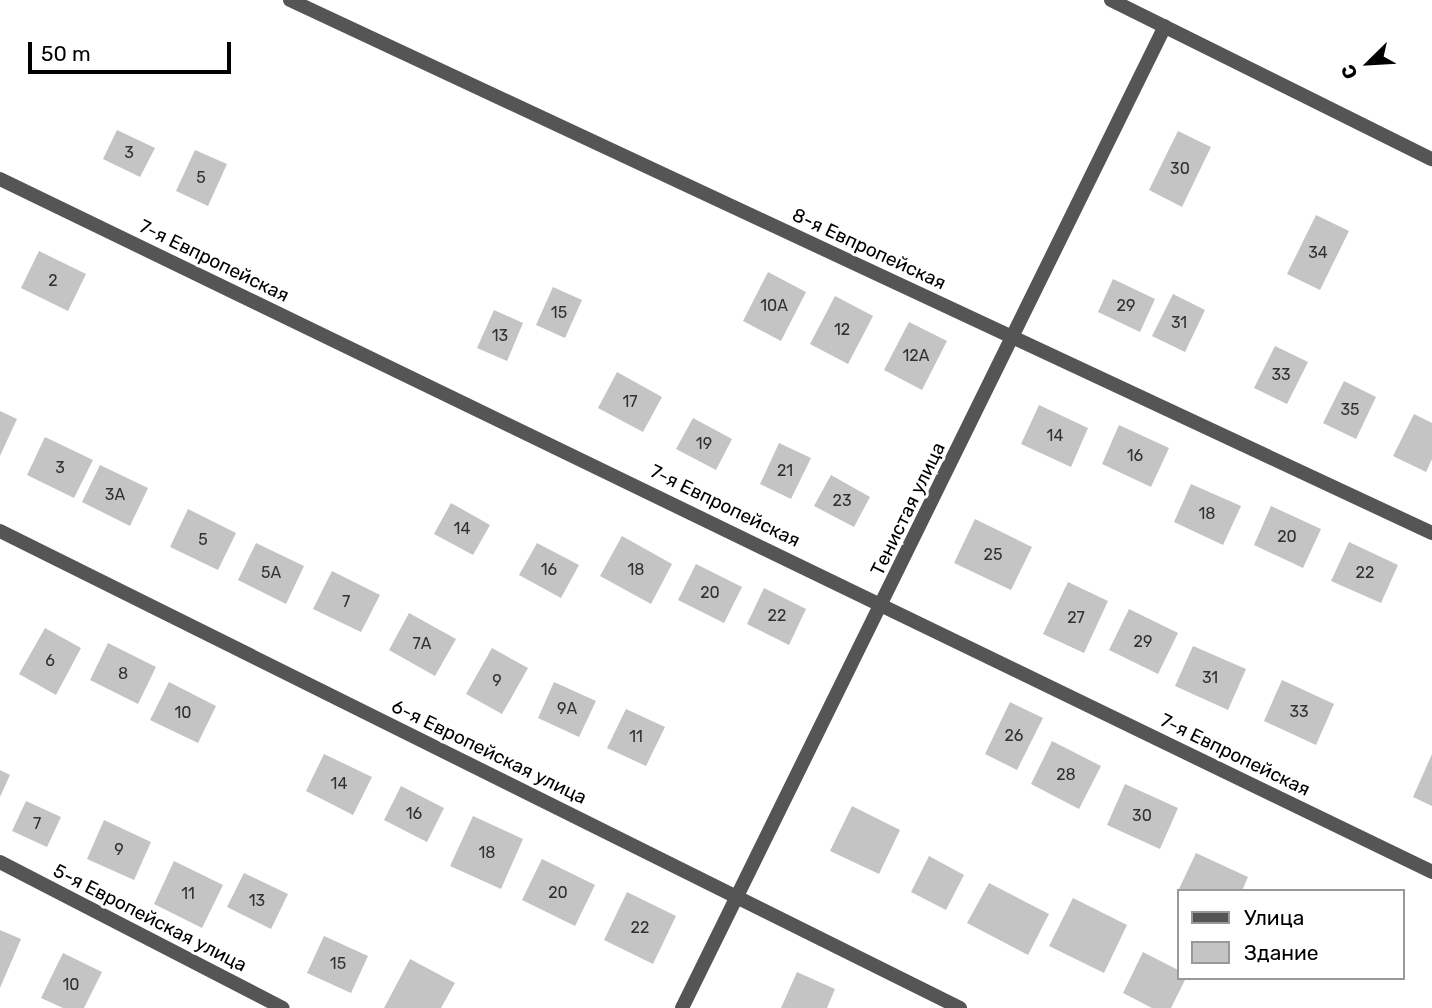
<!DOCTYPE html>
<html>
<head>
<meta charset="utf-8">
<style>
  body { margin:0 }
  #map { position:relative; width:1432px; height:1008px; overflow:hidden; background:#fff; font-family:Rubik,sans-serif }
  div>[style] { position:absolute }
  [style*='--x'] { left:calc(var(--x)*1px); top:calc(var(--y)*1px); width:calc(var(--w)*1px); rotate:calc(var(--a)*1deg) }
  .building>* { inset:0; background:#c4c4c4 }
  .minor>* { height:14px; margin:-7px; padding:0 7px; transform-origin:7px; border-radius:7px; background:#555 }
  span { translate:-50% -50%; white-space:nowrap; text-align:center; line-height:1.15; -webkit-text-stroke:6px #fff; paint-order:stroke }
  .number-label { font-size:16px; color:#313131 }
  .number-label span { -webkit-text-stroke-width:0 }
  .street-label { font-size:19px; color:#000 }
  .legend { position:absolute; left:1177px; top:889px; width:228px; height:91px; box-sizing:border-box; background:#fff; border:2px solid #999; margin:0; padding:9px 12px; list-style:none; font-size:21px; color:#000 }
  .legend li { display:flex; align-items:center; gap:14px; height:35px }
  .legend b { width:35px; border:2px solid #999 }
  .north { position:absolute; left:1334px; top:28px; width:70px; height:70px; -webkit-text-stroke:5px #fff; paint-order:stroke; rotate:246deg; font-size:19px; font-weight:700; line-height:28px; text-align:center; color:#000 }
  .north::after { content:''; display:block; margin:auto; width:24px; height:32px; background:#000; clip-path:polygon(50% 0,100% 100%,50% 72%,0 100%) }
  .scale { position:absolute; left:28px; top:42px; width:203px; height:32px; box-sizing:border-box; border:4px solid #000; border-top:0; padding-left:9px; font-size:21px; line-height:24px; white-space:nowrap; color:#000; -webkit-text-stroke:5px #fff; paint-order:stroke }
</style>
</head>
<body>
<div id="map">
  <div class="building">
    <i style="clip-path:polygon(117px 130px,155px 148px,140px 177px,103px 159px)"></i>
    <i style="clip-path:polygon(1178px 131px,1211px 147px,1182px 207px,1149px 190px)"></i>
    <i style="clip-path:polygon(195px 150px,227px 164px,208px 206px,176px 191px)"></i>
    <i style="clip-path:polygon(1316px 215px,1349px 231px,1320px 290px,1287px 274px)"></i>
    <i style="clip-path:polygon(39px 251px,86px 274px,68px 311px,21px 288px)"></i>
    <i style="clip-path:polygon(768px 272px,806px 292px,781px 341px,743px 321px)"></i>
    <i style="clip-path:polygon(1113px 279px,1155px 299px,1140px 332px,1098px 312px)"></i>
    <i style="clip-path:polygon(553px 287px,582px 300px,565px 338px,536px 325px)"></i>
    <i style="clip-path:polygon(1173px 294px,1205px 310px,1185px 352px,1152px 336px)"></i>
    <i style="clip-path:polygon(835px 296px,873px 316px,848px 364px,810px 344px)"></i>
    <i style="clip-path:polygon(494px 310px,523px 323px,507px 361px,477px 348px)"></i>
    <i style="clip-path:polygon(909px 322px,947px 341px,922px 390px,884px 370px)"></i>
    <i style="clip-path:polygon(1275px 346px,1308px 362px,1287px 404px,1254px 388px)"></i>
    <i style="clip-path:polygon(617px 372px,662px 397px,643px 432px,598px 408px)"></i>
    <i style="clip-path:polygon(1344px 381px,1376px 397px,1356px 439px,1323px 423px)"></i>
    <i style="clip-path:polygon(1039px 405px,1088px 428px,1071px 467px,1021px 444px)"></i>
    <i style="clip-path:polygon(0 411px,17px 419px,0 456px)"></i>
    <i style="clip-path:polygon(1414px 414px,1432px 423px,1432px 459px,1426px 472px,1393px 456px)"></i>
    <i style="clip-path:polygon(693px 418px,732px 439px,716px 470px,676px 449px)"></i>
    <i style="clip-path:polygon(1119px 425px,1169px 448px,1151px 487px,1102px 464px)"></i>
    <i style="clip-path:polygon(45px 437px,93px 460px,74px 498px,27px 475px)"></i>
    <i style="clip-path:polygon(779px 443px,811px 458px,791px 499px,760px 484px)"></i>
    <i style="clip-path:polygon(100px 465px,148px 488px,130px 526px,82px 502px)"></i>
    <i style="clip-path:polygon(831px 475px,870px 497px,854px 527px,814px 506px)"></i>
    <i style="clip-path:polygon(1191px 484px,1241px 506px,1223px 545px,1174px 522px)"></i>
    <i style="clip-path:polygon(451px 503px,490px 525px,473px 555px,434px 534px)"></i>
    <i style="clip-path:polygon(1271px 506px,1321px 529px,1303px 568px,1254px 545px)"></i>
    <i style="clip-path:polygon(188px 509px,236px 533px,218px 570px,170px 547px)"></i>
    <i style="clip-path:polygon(975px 519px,1032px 547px,1011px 590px,954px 563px)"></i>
    <i style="clip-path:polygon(622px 536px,672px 564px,651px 604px,600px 576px)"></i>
    <i style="clip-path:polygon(1349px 542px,1398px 565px,1381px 603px,1331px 581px)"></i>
    <i style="clip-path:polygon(256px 543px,304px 566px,286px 604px,238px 580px)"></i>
    <i style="clip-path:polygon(537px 543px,579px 565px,561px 598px,519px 575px)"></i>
    <i style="clip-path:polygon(696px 564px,742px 587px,724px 623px,678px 600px)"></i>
    <i style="clip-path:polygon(332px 571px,380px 595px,361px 632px,313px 609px)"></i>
    <i style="clip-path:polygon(1068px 582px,1108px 601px,1084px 653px,1043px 634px)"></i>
    <i style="clip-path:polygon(764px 588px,806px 609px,789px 645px,747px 624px)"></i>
    <i style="clip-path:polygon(1129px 609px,1178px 633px,1158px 674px,1109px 650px)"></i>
    <i style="clip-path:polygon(409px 613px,456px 639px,435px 676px,389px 650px)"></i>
    <i style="clip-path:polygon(45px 628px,81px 648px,56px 695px,19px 674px)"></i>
    <i style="clip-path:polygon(108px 643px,156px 667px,138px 704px,90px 680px)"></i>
    <i style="clip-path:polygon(1193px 646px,1246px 669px,1228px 710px,1175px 686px)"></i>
    <i style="clip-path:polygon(492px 648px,528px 668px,502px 714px,466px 694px)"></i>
    <i style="clip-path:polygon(1282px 680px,1334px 704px,1316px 745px,1264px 721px)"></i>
    <i style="clip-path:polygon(169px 682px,216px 706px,198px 743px,150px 720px)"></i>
    <i style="clip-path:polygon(554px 682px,596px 701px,579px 737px,538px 718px)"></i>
    <i style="clip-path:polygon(1010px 702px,1043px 718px,1017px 770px,985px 754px)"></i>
    <i style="clip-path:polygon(626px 709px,665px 727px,646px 766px,607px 748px)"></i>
    <i style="clip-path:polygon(1052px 741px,1101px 766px,1079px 809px,1031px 784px)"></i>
    <i style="clip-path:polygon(324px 754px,372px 777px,353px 815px,306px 791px)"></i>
    <i style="clip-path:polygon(1432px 754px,1432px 806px,1413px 797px)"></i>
    <i style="clip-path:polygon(0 770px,10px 775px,0 797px)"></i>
    <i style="clip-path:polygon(1125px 784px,1178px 808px,1160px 849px,1107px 825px)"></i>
    <i style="clip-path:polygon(401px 786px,444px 808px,427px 842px,384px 820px)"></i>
    <i style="clip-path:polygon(26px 801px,61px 817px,47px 847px,12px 831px)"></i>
    <i style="clip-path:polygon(852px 806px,900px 830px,879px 874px,830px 851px)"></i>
    <i style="clip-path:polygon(473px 816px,523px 839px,501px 889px,450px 866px)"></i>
    <i style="clip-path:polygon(104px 820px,151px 842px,134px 880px,87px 859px)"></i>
    <i style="clip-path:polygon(1196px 853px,1248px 877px,1242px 891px,1178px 891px)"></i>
    <i style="clip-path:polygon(929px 856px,964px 875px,946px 910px,911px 892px)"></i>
    <i style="clip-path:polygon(542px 859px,595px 885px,575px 926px,522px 900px)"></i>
    <i style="clip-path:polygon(174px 861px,223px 885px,202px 928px,154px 904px)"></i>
    <i style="clip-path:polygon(244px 873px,288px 894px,271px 929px,227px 907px)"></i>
    <i style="clip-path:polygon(989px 883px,1049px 914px,1028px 955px,967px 923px)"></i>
    <i style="clip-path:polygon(627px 892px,676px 916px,653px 964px,604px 940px)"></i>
    <i style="clip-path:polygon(1073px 898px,1127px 925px,1104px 973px,1049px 946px)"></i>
    <i style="clip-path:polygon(0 930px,21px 939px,0 988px)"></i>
    <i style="clip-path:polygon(324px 936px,368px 956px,351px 993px,307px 973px)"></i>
    <i style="clip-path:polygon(1143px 952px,1178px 970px,1178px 978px,1186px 978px,1171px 1008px,1152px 1008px,1123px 993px)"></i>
    <i style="clip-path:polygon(63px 953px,102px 972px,84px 1008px,63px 1008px,41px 998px)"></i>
    <i style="clip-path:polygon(410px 959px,455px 983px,441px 1008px,384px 1008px)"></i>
    <i style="clip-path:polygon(797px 972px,835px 989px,827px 1008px,781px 1008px)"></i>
  </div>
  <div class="minor">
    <i style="--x:290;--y:0;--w:1260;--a:25.02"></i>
    <i style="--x:1111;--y:0;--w:358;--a:26.4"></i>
    <i style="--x:0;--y:179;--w:1591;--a:25.82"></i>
    <i style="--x:0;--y:531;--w:1072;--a:26.42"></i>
    <i style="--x:0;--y:862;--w:318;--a:27.3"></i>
    <i style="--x:682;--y:1008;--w:1094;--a:-63.81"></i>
  </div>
  <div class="number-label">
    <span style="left:129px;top:153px">3</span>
    <span style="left:1180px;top:169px">30</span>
    <span style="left:201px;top:178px">5</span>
    <span style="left:1318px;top:253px">34</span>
    <span style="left:53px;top:281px">2</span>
    <span style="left:774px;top:306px">10А</span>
    <span style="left:1126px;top:306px">29</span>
    <span style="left:559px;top:313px">15</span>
    <span style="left:1179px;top:323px">31</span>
    <span style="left:842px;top:330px">12</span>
    <span style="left:500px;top:336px">13</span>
    <span style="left:916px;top:356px">12А</span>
    <span style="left:1281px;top:375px">33</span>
    <span style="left:630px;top:402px">17</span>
    <span style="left:1350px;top:410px">35</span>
    <span style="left:1055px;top:436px">14</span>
    <span style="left:704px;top:444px">19</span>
    <span style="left:1135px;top:456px">16</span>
    <span style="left:60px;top:468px">3</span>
    <span style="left:785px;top:471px">21</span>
    <span style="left:115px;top:495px">3А</span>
    <span style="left:842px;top:501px">23</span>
    <span style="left:1207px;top:514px">18</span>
    <span style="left:462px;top:529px">14</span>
    <span style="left:1287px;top:537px">20</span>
    <span style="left:203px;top:540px">5</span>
    <span style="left:993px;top:555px">25</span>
    <span style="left:549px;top:570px">16</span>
    <span style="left:636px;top:570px">18</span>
    <span style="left:271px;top:573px">5А</span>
    <span style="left:1365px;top:573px">22</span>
    <span style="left:710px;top:593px">20</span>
    <span style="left:346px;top:602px">7</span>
    <span style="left:777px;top:616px">22</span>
    <span style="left:1076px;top:618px">27</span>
    <span style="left:1143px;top:642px">29</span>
    <span style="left:422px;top:644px">7А</span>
    <span style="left:50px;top:661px">6</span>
    <span style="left:123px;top:674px">8</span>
    <span style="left:1210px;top:678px">31</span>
    <span style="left:497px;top:681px">9</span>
    <span style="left:567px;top:709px">9А</span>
    <span style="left:1299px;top:712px">33</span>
    <span style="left:183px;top:713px">10</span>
    <span style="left:1014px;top:736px">26</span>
    <span style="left:636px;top:737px">11</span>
    <span style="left:1066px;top:775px">28</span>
    <span style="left:339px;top:784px">14</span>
    <span style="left:414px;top:814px">16</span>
    <span style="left:1142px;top:816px">30</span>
    <span style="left:37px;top:824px">7</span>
    <span style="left:119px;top:850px">9</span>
    <span style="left:487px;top:853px">18</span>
    <span style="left:558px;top:893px">20</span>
    <span style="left:188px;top:894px">11</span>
    <span style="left:257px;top:901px">13</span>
    <span style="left:640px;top:928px">22</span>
    <span style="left:338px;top:964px">15</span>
    <span style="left:71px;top:985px">10</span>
  </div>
  <div class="street-label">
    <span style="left:869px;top:249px;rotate:25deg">8-я Евпропейская</span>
    <span style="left:214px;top:261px;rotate:26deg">7-я Евпропейская</span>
    <span style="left:725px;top:506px;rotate:26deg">7-я Евпропейская</span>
    <span style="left:908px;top:509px;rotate:-64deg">Тенистая улица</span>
    <span style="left:489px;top:752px;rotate:26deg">6-я Европейская улица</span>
    <span style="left:1235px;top:755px;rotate:26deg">7-я Евпропейская</span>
    <span style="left:150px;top:918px;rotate:27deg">5-я Европейская улица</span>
  </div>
  <ul class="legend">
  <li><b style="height:9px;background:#555"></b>Улица</li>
  <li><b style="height:19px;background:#c4c4c4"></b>Здание</li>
  </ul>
  <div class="north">С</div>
  <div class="scale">50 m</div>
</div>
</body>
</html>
